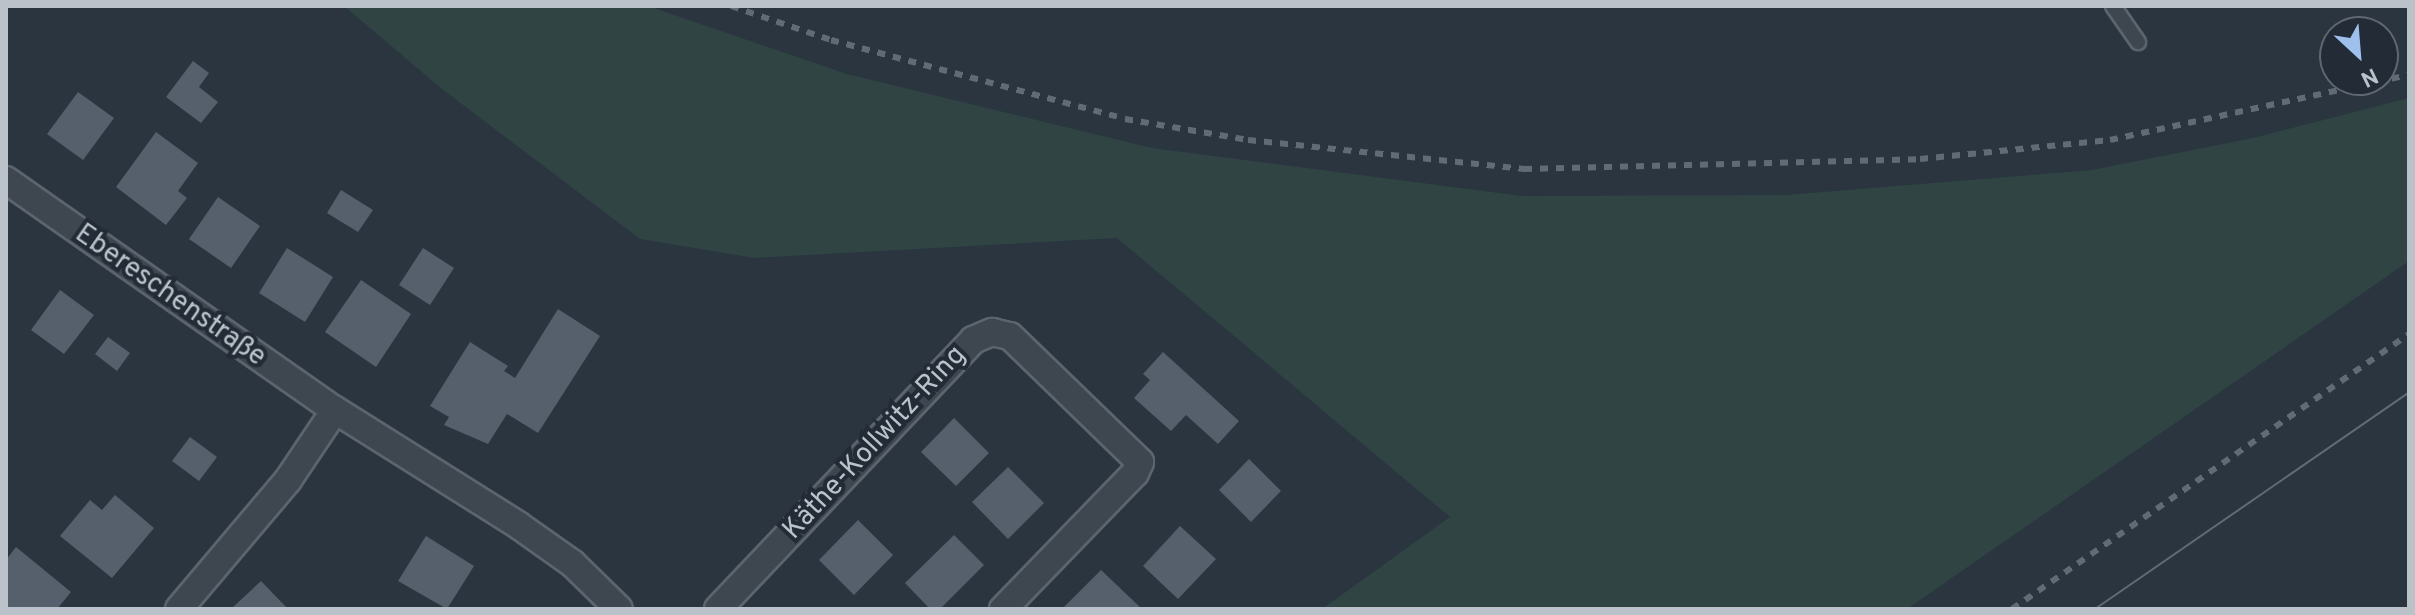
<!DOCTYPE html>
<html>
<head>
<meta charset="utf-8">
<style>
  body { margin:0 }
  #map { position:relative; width:2415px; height:615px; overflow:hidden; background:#2a3540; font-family:Overpass,sans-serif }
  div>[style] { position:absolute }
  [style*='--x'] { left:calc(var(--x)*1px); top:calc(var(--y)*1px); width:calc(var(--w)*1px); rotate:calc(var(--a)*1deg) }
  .green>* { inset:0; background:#2f4443 }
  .building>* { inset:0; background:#56606d }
  .roads { filter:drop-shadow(2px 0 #5c646e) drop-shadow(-2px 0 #5c646e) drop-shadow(0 2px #5c646e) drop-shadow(0 -2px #5c646e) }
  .service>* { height:14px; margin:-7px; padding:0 7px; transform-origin:7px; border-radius:7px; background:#3e4650 }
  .minor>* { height:26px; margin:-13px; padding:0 13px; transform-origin:13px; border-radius:13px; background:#3e4650 }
  .tram>* { height:2px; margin:-1px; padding:0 1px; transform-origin:1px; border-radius:1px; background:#616b77 }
  .rail>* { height:6px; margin-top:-3px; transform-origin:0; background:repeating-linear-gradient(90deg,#616b77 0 8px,transparent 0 16px) }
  span { translate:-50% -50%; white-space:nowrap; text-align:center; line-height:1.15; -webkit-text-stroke:8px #232b36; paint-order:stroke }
  .street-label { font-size:28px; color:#bbc2ca }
  .frame { position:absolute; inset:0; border:8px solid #bbc2ca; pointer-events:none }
  .north { position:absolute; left:2319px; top:16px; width:80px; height:80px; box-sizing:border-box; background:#232b36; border:2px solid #606771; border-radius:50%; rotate:154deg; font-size:22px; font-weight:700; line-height:32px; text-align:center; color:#bbc2ca }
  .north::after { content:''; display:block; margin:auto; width:28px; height:36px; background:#9dc0ed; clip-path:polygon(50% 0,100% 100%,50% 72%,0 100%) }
</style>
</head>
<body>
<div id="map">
  <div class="green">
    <i style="clip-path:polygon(344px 6px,648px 6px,847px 74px,1152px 148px,1522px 196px,1786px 195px,2092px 170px,2253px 138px,2409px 98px,2409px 261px,1907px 609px,1322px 609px,1450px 517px,1117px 238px,754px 258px,640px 239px,442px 89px)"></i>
  </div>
  <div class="building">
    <i style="clip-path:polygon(193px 61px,209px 73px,199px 87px,218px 102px,201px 123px,166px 97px)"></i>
    <i style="clip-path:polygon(78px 92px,114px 118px,83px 160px,47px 134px)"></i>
    <i style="clip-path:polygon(156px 132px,198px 163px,178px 191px,187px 198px,166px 225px,116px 187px)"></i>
    <i style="clip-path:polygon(341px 190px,373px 210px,358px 232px,327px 213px)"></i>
    <i style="clip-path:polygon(218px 197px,260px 226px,231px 268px,189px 239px)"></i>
    <i style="clip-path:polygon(287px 248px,333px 277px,305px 322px,259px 293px)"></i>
    <i style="clip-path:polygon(423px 248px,454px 268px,430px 305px,399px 285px)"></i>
    <i style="clip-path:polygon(361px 280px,411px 314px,376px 367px,325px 332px)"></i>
    <i style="clip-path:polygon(60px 290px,94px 315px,64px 354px,31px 330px)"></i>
    <i style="clip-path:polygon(558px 309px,600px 336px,538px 433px,507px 414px,488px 444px,444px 425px,449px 417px,430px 406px,470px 342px,508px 366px,504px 371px,515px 378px)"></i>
    <i style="clip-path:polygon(108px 337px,130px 353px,117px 371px,95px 354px)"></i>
    <i style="clip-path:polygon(1163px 352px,1239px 421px,1218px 444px,1186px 415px,1171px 431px,1134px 398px,1150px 380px,1143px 374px)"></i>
    <i style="clip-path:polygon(954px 418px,989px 453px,956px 486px,921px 452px)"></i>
    <i style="clip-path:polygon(190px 437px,217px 457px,199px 481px,172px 461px)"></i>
    <i style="clip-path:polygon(1249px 459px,1281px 491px,1251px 522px,1219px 490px)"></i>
    <i style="clip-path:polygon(1008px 467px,1044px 503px,1008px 539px,972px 502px)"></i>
    <i style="clip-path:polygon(115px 495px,154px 528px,112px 578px,60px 536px,90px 500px,102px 510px)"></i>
    <i style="clip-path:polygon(858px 520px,893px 555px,854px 595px,819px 560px)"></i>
    <i style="clip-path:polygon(1180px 526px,1216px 559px,1178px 599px,1143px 566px)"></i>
    <i style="clip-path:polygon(954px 535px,984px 565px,940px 609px,930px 609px,905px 583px)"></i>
    <i style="clip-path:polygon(426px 536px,474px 566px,447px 609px,398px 581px)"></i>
    <i style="clip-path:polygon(16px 547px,71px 592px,57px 609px,6px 608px,6px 560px)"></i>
    <i style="clip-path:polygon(1101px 570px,1142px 609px,1062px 609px)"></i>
    <i style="clip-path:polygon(261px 581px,288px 609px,231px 609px)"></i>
  </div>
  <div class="roads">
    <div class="service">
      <i style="--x:2113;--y:6;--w:44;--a:55.2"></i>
    </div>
    <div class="minor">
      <i style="--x:6;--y:180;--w:401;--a:35"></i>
      <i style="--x:335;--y:410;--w:216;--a:32.1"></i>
      <i style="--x:518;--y:525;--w:67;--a:35.3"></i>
      <i style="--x:573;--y:564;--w:64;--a:44.4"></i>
      <i style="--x:179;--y:609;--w:169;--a:-49.8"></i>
      <i style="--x:288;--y:480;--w:84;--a:-56.1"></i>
      <i style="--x:718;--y:609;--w:371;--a:-46.5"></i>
      <i style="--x:973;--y:340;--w:21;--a:-23"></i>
      <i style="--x:992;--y:332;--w:18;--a:13"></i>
      <i style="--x:1010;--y:336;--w:181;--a:44.1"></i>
      <i style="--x:1140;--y:462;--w:12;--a:114"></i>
      <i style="--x:1135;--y:473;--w:190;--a:134.1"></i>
    </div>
  </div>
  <div class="tram">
    <i style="--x:2095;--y:609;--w:382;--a:-34.6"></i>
  </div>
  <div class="rail">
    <i style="--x:731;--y:6;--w:106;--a:18.8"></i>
    <i style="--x:831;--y:40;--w:304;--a:15"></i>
    <i style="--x:1125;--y:119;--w:125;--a:9.7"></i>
    <i style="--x:1248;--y:140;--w:278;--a:6"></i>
    <i style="--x:1524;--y:169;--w:396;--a:-1.4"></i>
    <i style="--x:1920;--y:159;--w:191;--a:-5.7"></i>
    <i style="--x:2110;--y:140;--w:306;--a:-12.3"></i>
    <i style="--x:2012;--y:609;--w:483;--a:-34.7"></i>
  </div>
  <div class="street-label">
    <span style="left:170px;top:296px;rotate:35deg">Ebereschenstraße</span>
    <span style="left:875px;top:443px;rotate:-47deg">Käthe-Kollwitz-Ring</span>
  </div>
  <div class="frame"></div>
  <div class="north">N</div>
</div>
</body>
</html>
